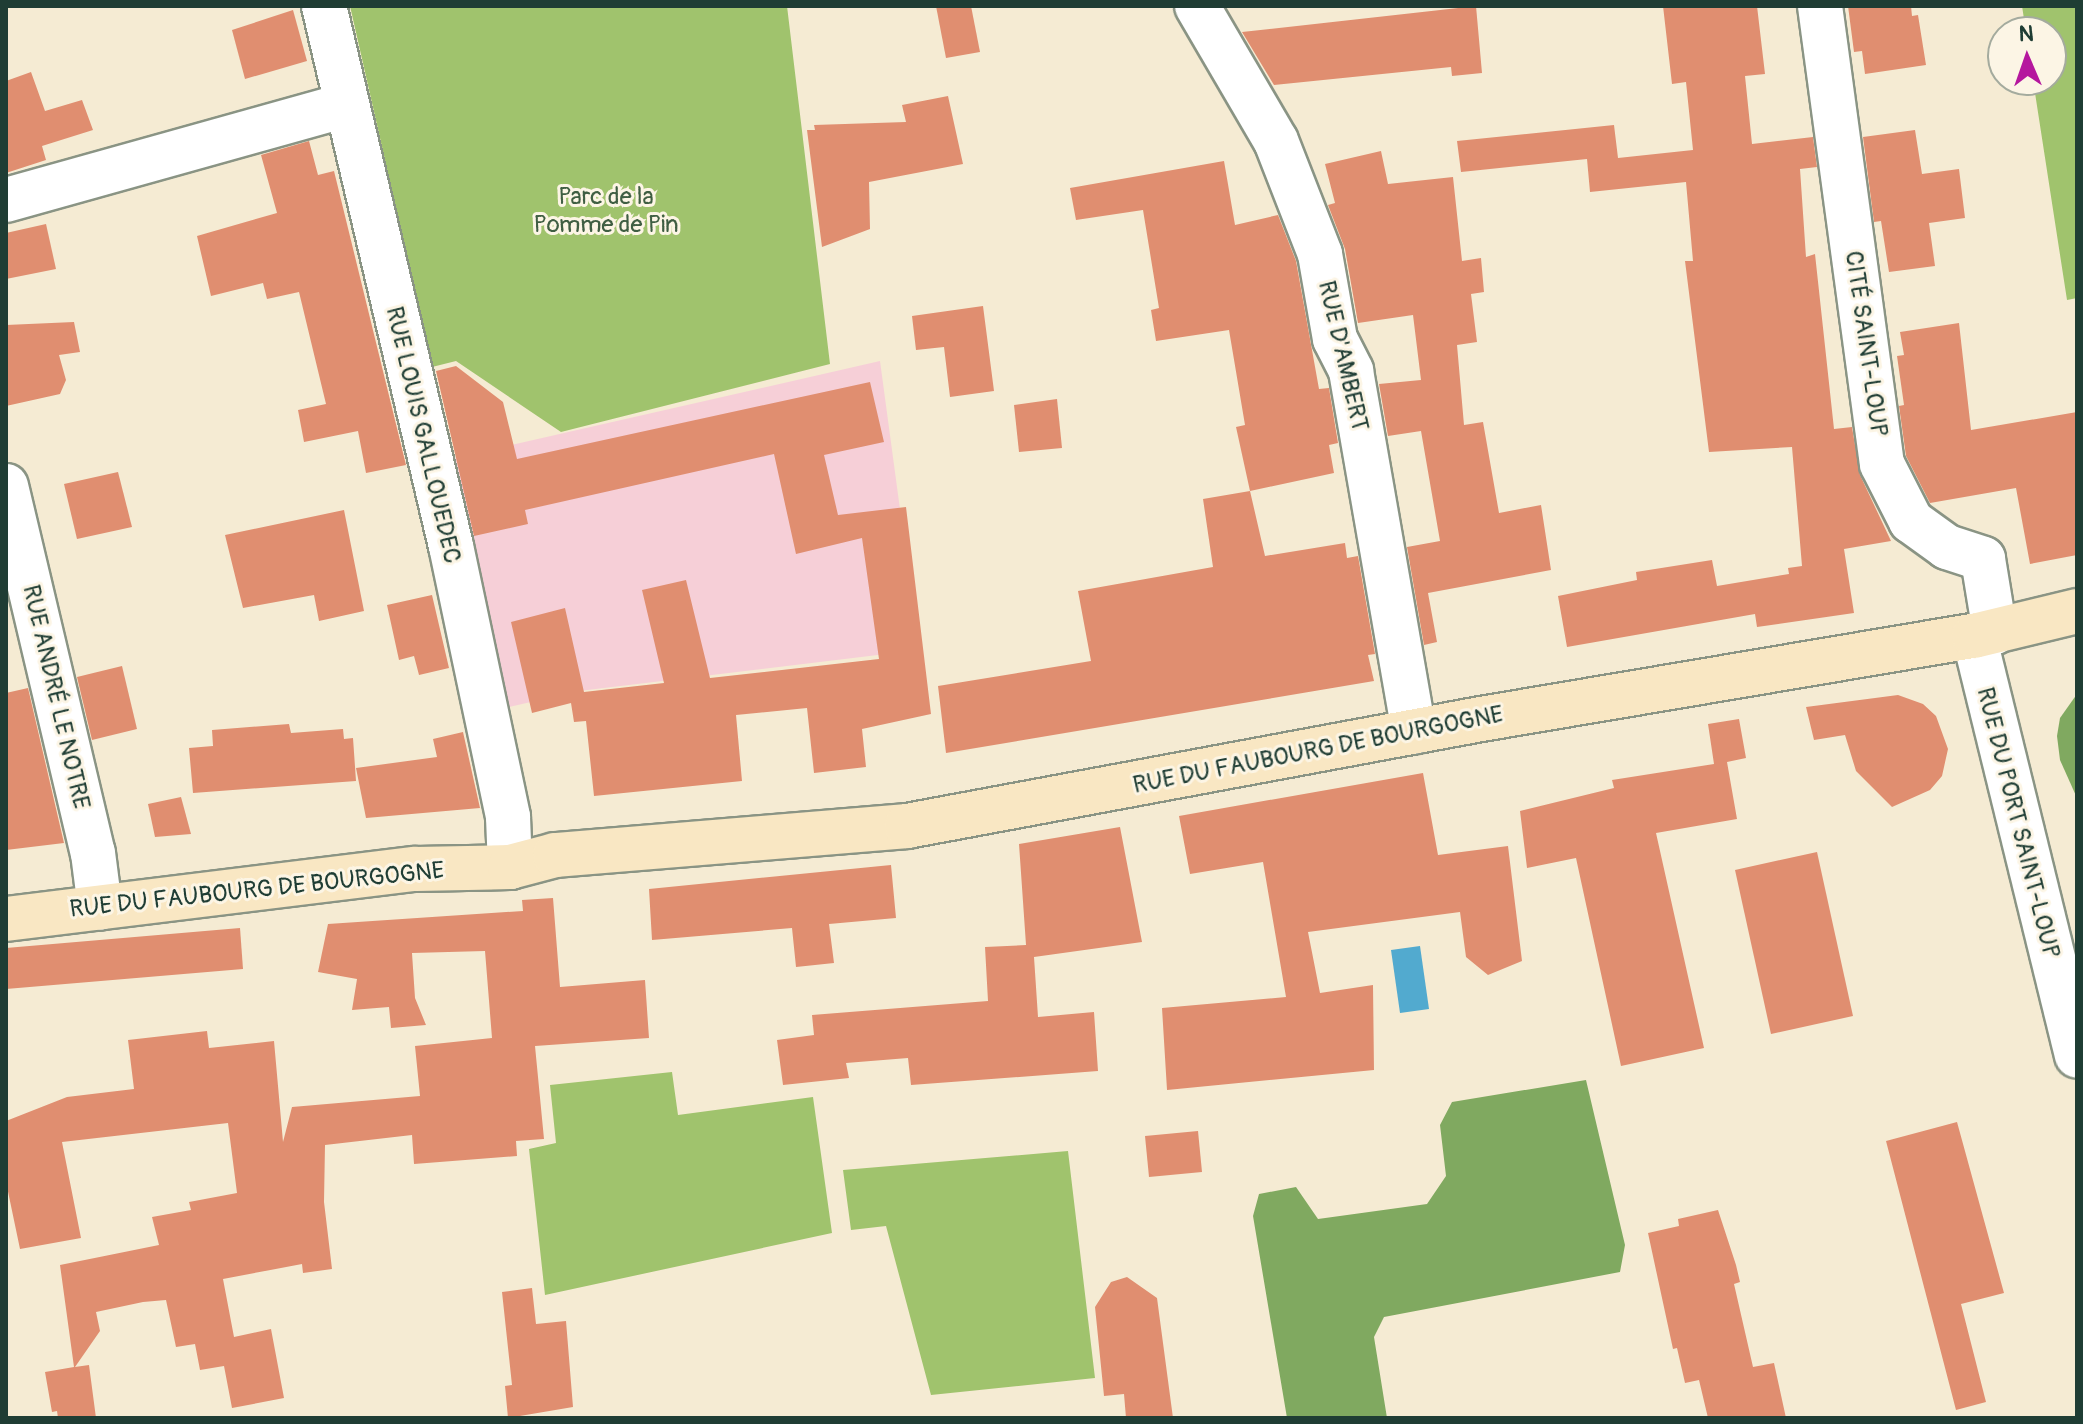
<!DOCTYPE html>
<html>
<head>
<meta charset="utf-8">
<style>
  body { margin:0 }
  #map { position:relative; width:2083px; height:1424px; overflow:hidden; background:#f5ebd3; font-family:Pangolin,sans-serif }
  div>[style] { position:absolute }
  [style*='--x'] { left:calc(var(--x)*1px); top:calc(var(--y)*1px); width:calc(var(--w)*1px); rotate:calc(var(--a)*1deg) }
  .built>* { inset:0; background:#f6cfd7 }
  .green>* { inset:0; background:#a0c36d }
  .forest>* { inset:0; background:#80a960 }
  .water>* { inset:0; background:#52aacf }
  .building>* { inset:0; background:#e08e70 }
  .roads { filter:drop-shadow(2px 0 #8a9484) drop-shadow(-2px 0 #8a9484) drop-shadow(0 2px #8a9484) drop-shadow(0 -2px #8a9484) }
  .minor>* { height:44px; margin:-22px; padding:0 22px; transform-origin:22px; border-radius:22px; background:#fff }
  .secondary>* { height:44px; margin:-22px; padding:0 22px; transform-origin:22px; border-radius:22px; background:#f9e7c3 }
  span { translate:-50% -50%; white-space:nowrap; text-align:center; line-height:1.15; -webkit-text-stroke:6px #fcf5e5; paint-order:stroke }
  .park-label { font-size:24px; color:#3f5e42 }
  .street-label { font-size:24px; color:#1f3d34 }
  .frame { position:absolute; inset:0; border:8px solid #1f3d34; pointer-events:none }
  .north { position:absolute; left:1987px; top:16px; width:80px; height:80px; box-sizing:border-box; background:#fcf5e5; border:2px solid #a4ab9e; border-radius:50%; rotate:358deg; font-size:22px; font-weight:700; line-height:32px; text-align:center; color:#1f3d34 }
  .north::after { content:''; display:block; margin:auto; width:28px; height:36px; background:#b5179e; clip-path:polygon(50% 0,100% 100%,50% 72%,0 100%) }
</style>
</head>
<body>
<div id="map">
  <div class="built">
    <i style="clip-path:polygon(880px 361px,919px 650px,579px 691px,509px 707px,450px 459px)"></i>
  </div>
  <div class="green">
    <i style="clip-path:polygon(350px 6px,787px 6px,830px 364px,561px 432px,456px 361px,432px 367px)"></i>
    <i style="clip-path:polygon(2022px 6px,2077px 6px,2077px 298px,2067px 300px,2033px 80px,2051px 80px,2051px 32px,2026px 32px)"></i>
    <i style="clip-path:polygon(672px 1072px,678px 1115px,813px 1097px,832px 1233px,545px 1295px,529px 1149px,556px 1143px,550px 1085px)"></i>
    <i style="clip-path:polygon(1068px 1151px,1095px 1378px,931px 1395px,886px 1226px,851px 1230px,843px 1170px)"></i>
  </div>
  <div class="forest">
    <i style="clip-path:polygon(2077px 694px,2077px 798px,2060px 760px,2057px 736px,2060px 718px)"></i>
    <i style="clip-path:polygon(1586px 1080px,1625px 1245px,1620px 1272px,1384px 1317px,1374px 1337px,1387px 1418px,1287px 1418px,1253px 1216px,1259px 1194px,1296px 1187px,1318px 1219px,1427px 1204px,1446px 1176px,1440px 1125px,1452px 1102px)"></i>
  </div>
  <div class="water">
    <i style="clip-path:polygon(1420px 946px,1429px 1009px,1400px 1013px,1391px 950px)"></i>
  </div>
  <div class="building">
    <i style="clip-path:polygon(936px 6px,971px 6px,980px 52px,946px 58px)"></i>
    <i style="clip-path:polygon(1476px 6px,1482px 73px,1452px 76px,1451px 67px,1274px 85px,1242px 32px)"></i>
    <i style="clip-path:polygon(1663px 6px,1757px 6px,1765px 74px,1745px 76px,1752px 144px,1813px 137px,1817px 167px,1800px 169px,1806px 257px,1815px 254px,1834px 429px,1852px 427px,1860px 475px,1891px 541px,1844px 549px,1854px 613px,1757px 627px,1755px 614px,1567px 647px,1558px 596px,1637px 580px,1636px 572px,1712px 560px,1717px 586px,1789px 574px,1788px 568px,1802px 566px,1792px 447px,1709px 452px,1685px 261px,1693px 261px,1686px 182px,1590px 192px,1587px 159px,1461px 172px,1457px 141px,1614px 125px,1618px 158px,1693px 150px,1686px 82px,1672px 84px)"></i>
    <i style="clip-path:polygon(1848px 6px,1911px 6px,1912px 16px,1918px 15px,1926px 65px,1865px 74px,1862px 51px,1854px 52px)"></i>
    <i style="clip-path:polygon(293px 10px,307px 61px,245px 79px,232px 30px)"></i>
    <i style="clip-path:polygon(31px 72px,45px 111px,82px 100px,93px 130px,42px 146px,46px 160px,6px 173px,6px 81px)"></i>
    <i style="clip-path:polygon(948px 96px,963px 164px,869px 182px,870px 229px,822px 247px,807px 130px,815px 130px,814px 125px,906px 122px,902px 105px)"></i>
    <i style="clip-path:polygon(1915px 130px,1922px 174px,1959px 169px,1965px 218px,1929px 223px,1935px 266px,1889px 272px,1881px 221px,1874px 222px,1863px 137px)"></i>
    <i style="clip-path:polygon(309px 141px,318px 175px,334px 171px,406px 465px,366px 473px,358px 431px,304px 442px,298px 410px,326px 404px,299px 292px,267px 299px,263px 283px,211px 296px,197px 236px,277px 213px,261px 155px)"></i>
    <i style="clip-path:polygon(1381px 151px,1388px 184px,1453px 177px,1462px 261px,1481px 258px,1484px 292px,1471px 294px,1477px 342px,1457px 345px,1464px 425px,1483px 422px,1499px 513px,1541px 505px,1551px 570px,1428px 593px,1437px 642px,1424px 645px,1407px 547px,1440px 541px,1421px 431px,1388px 436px,1379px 384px,1421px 380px,1413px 315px,1358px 323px,1345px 249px,1328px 205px,1335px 203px,1325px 164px)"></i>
    <i style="clip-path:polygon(1224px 161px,1235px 225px,1278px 215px,1296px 261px,1319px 389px,1329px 388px,1338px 443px,1329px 445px,1334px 473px,1250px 491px,1236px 427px,1245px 425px,1229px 330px,1156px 341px,1151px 310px,1159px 308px,1143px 210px,1076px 220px,1070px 188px)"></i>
    <i style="clip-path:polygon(46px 224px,56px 269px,6px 279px,6px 233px)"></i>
    <i style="clip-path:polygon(983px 306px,994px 391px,950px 397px,944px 347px,916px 350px,912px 316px)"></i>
    <i style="clip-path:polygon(74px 322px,80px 352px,59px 355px,66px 380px,60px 394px,6px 406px,6px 325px)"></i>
    <i style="clip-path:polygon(1959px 323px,1971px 430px,2077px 412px,2077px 555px,2030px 564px,2016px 488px,1930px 503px,1906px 456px,1899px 406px,1904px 405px,1897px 356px,1904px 355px,1900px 332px)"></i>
    <i style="clip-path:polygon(456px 366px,503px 402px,517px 459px,870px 382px,884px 442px,824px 455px,838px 515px,906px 507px,931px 714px,862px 729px,866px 767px,814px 773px,807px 708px,736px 715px,742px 781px,594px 796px,586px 721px,574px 722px,571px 703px,532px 713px,511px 622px,565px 608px,584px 692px,664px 683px,642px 590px,686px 580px,710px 678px,879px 659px,862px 538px,796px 554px,774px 454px,525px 510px,528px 524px,474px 536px,436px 371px)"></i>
    <i style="clip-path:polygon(1057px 399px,1062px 448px,1019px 452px,1014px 405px)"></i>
    <i style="clip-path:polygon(118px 472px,132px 527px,77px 539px,64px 484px)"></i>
    <i style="clip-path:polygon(1250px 491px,1265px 556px,1345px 543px,1347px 558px,1358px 556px,1375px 654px,1368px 655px,1374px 681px,946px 753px,938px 686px,1091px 661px,1078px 591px,1213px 567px,1203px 499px)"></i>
    <i style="clip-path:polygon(344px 510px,364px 611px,319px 621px,314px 595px,243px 608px,225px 535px)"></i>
    <i style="clip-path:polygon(432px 595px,449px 668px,419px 675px,414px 656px,399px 660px,387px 605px)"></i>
    <i style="clip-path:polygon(122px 666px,137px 729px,92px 740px,77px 677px)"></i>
    <i style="clip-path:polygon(28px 688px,64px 843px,6px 850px,6px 693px)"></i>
    <i style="clip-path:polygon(1898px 695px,1923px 704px,1936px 716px,1948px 749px,1942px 776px,1930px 790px,1892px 807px,1856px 771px,1845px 735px,1814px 740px,1806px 707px)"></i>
    <i style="clip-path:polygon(1739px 719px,1746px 758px,1727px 762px,1737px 819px,1656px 833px,1704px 1048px,1621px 1066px,1576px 858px,1527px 868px,1520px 811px,1614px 788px,1612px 780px,1714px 764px,1708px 724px)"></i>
    <i style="clip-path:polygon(289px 724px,291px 733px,343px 729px,344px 739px,353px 738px,356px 781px,193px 793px,189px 748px,213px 746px,212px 730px)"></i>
    <i style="clip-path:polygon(463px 732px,480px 808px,366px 818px,356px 768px,437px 757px,433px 739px)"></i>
    <i style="clip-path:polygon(1423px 773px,1438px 855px,1508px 846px,1522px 961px,1488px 975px,1466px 957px,1460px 912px,1308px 932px,1320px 993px,1373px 985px,1374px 1070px,1167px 1090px,1162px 1008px,1286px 997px,1263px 862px,1190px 874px,1179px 816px)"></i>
    <i style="clip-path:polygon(181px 797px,191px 834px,155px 837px,148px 804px)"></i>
    <i style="clip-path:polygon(1120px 827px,1142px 942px,1034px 957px,1038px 1017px,1094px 1012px,1098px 1071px,911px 1085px,908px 1058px,846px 1063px,849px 1078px,783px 1085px,777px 1040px,814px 1035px,812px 1015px,988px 1001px,985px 947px,1026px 945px,1019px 844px)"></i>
    <i style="clip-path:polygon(1817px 852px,1853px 1016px,1771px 1034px,1735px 870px)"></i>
    <i style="clip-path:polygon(891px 865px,896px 918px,829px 924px,834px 963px,796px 967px,792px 928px,652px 940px,649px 889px)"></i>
    <i style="clip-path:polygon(553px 898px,560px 987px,645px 980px,649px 1038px,535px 1046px,544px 1139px,516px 1141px,517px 1156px,414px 1164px,412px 1135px,325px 1145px,324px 1202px,332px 1269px,303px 1273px,302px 1264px,223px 1279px,234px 1337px,271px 1329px,284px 1398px,232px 1408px,224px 1366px,200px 1370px,195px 1344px,176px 1347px,166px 1300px,143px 1302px,96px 1312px,100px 1331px,75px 1367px,89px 1365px,96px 1418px,58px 1418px,57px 1411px,52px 1412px,45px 1372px,74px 1367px,60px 1265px,159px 1245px,152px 1217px,191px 1210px,189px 1202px,237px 1193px,228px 1123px,62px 1142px,81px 1238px,20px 1249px,6px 1182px,6px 1121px,67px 1097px,134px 1089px,128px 1040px,207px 1031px,209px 1048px,274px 1041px,283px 1142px,292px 1107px,420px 1096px,415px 1046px,492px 1038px,485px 951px,412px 953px,415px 998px,426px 1025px,391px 1028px,389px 1007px,352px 1010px,357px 979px,318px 972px,328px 924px,523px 911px,522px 900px)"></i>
    <i style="clip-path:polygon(240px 928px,243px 969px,6px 989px,6px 948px)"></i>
    <i style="clip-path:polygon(1957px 1122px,2004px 1293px,1961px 1304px,1986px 1402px,1956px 1410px,1886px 1141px)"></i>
    <i style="clip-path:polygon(1198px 1131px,1202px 1172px,1149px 1177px,1145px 1136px)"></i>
    <i style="clip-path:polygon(1718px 1210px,1736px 1265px,1740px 1282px,1734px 1284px,1753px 1367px,1774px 1363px,1786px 1418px,1708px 1418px,1699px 1380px,1685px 1383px,1677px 1348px,1673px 1349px,1648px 1233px,1679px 1226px,1678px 1219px)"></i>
    <i style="clip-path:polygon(1127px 1277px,1157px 1298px,1173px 1418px,1126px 1418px,1124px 1394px,1104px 1396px,1095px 1307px,1111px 1282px)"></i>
    <i style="clip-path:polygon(532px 1288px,536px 1324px,566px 1321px,573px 1407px,508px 1418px,505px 1386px,512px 1385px,502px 1292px)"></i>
  </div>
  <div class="roads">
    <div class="minor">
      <i style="--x:324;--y:6;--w:555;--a:76.77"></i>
      <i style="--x:451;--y:546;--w:277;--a:78.1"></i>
      <i style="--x:508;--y:817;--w:50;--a:87.7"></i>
      <i style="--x:1197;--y:6;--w:156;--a:59.7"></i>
      <i style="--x:1276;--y:141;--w:121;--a:68.7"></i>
      <i style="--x:1320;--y:254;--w:86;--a:80"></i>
      <i style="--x:1335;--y:339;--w:36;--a:63"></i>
      <i style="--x:1351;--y:371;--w:366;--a:80.1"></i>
      <i style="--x:1820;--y:6;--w:462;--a:82.3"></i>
      <i style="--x:1882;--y:464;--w:64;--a:63"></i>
      <i style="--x:1911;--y:521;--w:44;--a:35.8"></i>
      <i style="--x:1947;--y:547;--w:38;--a:18"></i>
      <i style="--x:1983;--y:559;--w:74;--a:80.7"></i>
      <i style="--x:6;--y:200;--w:353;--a:-15.6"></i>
      <i style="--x:6;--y:486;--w:377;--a:76.7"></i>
      <i style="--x:93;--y:853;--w:55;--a:82.7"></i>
      <i style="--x:1974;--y:636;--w:432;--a:76.2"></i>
    </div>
    <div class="secondary">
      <i style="--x:6;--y:919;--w:413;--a:-7"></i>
      <i style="--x:416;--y:869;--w:94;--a:-1.2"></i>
      <i style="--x:510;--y:867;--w:47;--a:-14.9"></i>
      <i style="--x:555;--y:855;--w:353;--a:-4.7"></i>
      <i style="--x:907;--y:826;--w:584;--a:-10.56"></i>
      <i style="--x:1481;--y:719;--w:500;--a:-9.6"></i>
      <i style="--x:1974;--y:636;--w:106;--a:-13.6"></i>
    </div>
  </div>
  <div class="park-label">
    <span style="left:606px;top:211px">Parc de la<br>Pomme de Pin</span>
  </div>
  <div class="street-label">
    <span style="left:1866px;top:344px;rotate:82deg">CITÉ SAINT-LOUP</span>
    <span style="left:1343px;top:356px;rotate:77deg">RUE D'AMBERT</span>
    <span style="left:423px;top:435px;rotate:77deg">RUE LOUIS GALLOUEDEC</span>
    <span style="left:56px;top:697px;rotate:77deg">RUE ANDRÉ LE NOTRE</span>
    <span style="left:1318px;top:750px;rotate:-11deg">RUE DU FAUBOURG DE BOURGOGNE</span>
    <span style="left:2018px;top:823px;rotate:76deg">RUE DU PORT SAINT-LOUP</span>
    <span style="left:257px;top:890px;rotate:-6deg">RUE DU FAUBOURG DE BOURGOGNE</span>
  </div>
  <div class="frame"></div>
  <div class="north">N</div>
</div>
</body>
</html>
